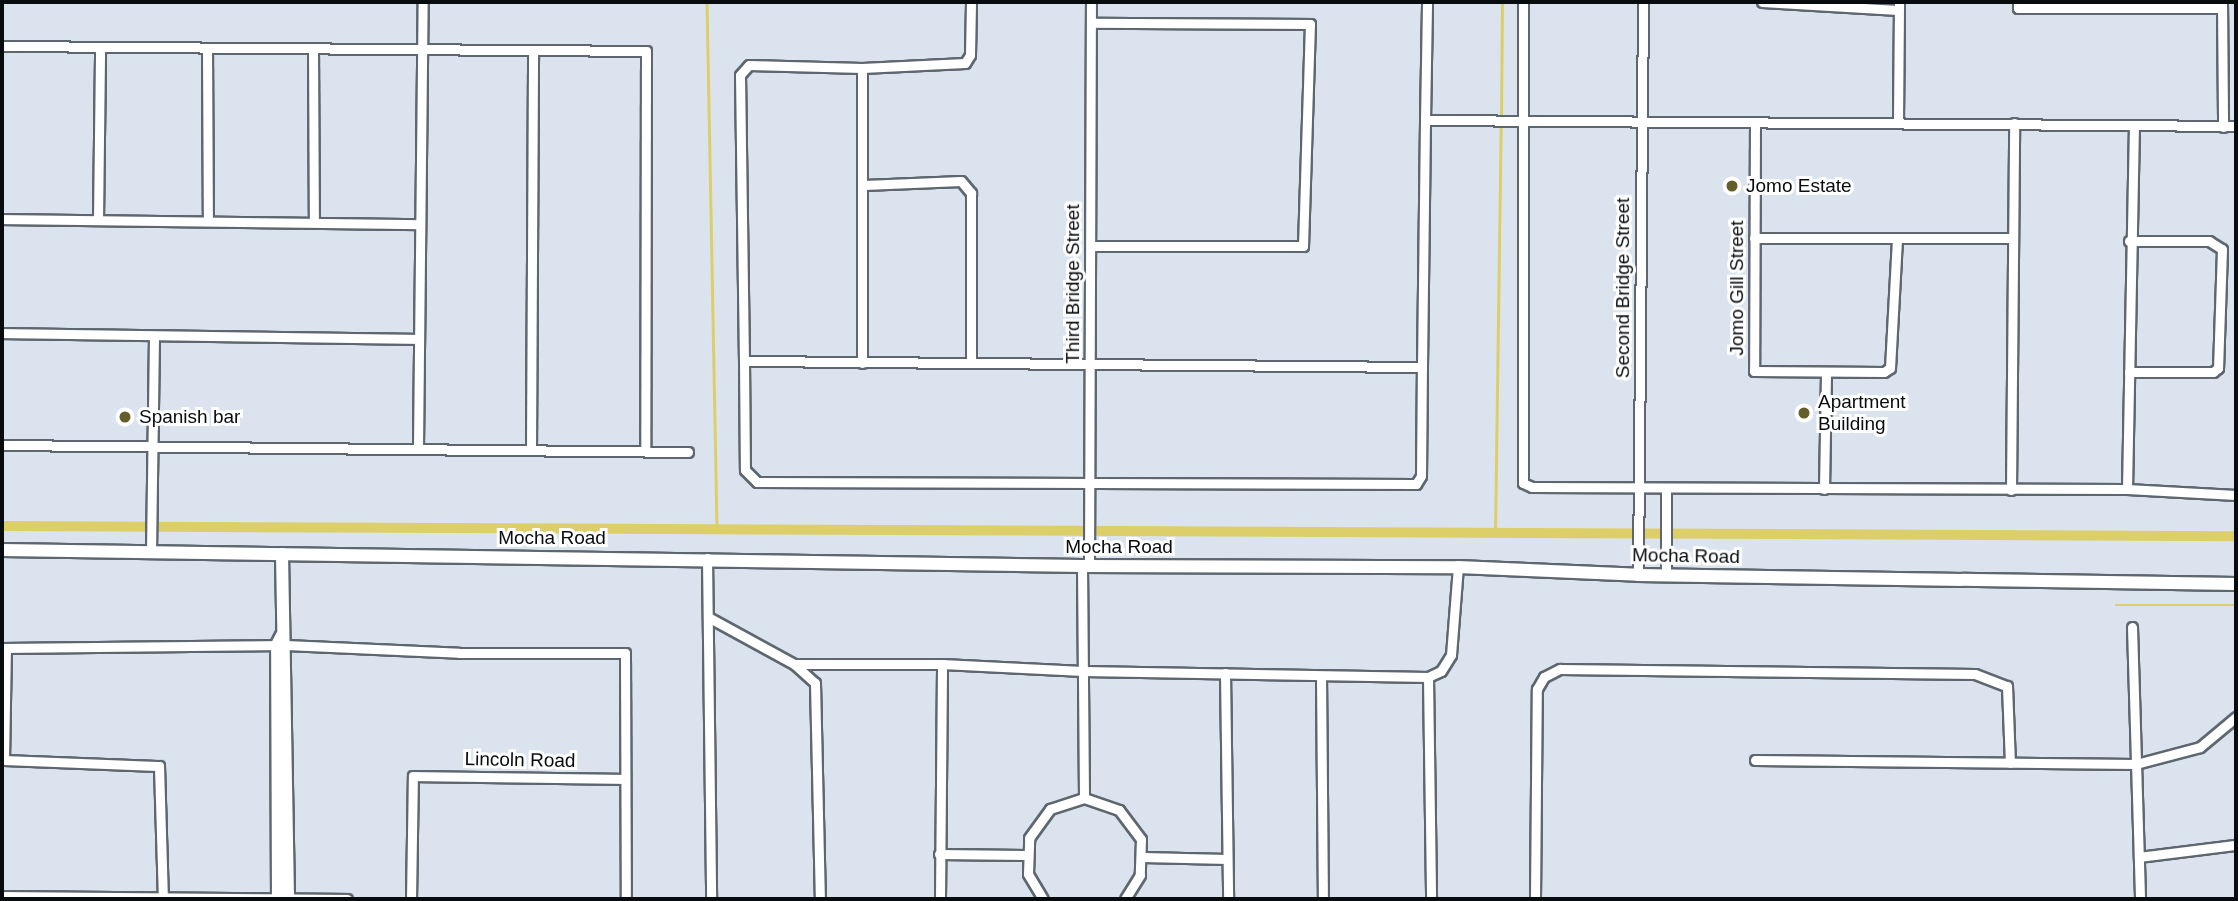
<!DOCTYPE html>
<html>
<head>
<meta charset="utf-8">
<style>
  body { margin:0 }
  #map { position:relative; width:2238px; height:901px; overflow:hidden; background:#dbe4ee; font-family:Helvetica,sans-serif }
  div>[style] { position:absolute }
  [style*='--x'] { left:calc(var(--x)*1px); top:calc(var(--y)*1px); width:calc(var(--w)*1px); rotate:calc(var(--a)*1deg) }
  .stream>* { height:2.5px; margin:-1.25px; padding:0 1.25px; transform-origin:1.25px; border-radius:1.25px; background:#dccf69 }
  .canal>* { height:10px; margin:-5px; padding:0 5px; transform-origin:5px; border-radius:5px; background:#dccf69 }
  .roads { filter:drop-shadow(2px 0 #5e676f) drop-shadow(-2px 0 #5e676f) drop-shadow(0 2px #5e676f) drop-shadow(0 -2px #5e676f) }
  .street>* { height:9px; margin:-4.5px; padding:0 4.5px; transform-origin:4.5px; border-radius:4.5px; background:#fff }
  .secondary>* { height:12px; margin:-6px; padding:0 6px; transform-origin:6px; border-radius:6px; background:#fff }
  .dots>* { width:19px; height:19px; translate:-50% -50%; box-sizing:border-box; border:4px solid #fff; border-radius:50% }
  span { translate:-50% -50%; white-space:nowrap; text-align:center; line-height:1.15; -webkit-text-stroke:6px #fff; paint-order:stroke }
  .poi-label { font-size:19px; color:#090c0f }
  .left { translate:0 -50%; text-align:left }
  .street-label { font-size:19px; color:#090c0f }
  .frame { position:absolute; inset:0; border:4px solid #090c0f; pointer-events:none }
</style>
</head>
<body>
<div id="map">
  <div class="stream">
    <i style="--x:707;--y:2;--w:527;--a:88.91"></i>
    <i style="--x:1501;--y:117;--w:115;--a:-89.5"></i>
    <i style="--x:1495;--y:534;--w:410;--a:-89.2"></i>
    <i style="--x:2116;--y:605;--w:120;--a:0"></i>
  </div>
  <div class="canal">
    <i style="--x:2;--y:526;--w:2234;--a:0.26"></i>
  </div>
  <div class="roads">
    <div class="street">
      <i style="--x:1523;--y:2;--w:481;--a:90"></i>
      <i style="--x:1523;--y:483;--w:10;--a:24"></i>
      <i style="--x:1532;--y:487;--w:595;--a:0.19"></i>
      <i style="--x:2127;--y:489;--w:109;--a:3.2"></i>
      <i style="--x:1762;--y:2;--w:136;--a:3.4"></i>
      <i style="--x:2018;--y:2;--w:6;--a:90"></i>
      <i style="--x:2018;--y:8;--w:204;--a:0"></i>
      <i style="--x:2222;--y:2;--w:125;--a:89.5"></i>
      <i style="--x:2;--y:46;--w:644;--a:0.44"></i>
      <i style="--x:646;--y:51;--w:400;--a:90.1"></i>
      <i style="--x:207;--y:48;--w:173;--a:89.7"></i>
      <i style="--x:313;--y:49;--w:173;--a:89.7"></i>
      <i style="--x:862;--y:68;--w:295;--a:90"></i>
      <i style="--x:1425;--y:120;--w:811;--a:0.42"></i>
      <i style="--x:1898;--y:121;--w:119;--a:-89.5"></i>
      <i style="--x:1755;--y:122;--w:249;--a:90.2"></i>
      <i style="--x:1754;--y:371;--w:130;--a:0.4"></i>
      <i style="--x:1884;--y:372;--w:7;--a:-34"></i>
      <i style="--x:1890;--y:368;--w:130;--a:-86.9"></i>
      <i style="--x:864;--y:185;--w:97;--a:-2.4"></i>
      <i style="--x:961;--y:181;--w:16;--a:50"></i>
      <i style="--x:971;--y:193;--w:169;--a:90"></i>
      <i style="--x:2;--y:219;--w:418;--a:0.7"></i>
      <i style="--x:98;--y:220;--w:172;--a:-89.3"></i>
      <i style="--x:1754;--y:238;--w:259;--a:0"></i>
      <i style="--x:2129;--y:241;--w:80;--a:0"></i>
      <i style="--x:2209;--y:241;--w:15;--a:32"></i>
      <i style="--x:2222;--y:249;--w:119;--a:91.9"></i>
      <i style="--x:2218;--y:368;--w:6;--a:141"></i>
      <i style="--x:2213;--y:372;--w:84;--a:180"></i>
      <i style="--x:1091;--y:246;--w:212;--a:0"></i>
      <i style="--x:1303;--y:246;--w:222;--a:-88.2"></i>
      <i style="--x:1310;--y:24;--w:219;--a:-179.7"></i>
      <i style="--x:2;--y:333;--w:417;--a:0.8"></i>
      <i style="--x:744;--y:361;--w:286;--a:-90.8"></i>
      <i style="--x:740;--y:75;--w:13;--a:-48"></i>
      <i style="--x:749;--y:65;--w:113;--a:1.5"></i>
      <i style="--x:862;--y:68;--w:103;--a:-2.8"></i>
      <i style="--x:965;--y:63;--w:9;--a:-58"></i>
      <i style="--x:970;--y:55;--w:53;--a:-88.9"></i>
      <i style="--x:1422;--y:367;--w:678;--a:-179.49"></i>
      <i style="--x:744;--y:361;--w:109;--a:89.5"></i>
      <i style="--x:745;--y:470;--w:17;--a:45"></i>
      <i style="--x:757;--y:482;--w:659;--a:0.17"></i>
      <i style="--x:1416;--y:484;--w:9;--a:-58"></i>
      <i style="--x:1421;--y:476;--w:109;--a:-89.5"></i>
      <i style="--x:1422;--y:367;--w:247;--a:-89.3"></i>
      <i style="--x:1425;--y:120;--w:118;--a:-89"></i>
      <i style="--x:2;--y:445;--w:686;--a:0.58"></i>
      <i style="--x:418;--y:447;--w:445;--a:-89.4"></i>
      <i style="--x:531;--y:449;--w:398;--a:-89.7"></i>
      <i style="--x:1666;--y:488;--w:87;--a:90"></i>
      <i style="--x:1824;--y:489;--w:117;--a:-89"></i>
      <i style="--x:2127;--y:489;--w:362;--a:-88.9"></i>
      <i style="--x:2011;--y:490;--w:367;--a:-89.5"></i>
      <i style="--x:151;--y:552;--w:216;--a:-89.2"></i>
      <i style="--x:707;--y:558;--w:341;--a:89.3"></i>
      <i style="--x:1082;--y:566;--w:232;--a:89.5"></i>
      <i style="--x:1089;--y:566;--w:564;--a:-89.8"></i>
      <i style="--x:1638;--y:575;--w:573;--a:-89.5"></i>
      <i style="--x:708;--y:617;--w:98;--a:28.7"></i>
      <i style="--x:794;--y:664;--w:28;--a:42"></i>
      <i style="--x:815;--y:683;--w:216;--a:88.7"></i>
      <i style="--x:2132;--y:627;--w:272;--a:88.3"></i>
      <i style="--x:2;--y:648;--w:284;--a:-0.6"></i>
      <i style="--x:286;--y:645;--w:173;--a:2.6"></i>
      <i style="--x:459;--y:653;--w:166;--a:0"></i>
      <i style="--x:625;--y:653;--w:246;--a:89.8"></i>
      <i style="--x:794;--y:664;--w:148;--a:0"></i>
      <i style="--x:942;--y:664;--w:141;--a:2.8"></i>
      <i style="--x:1083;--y:671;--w:345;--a:1"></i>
      <i style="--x:1428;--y:677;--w:14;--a:-25"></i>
      <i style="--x:1441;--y:671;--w:19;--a:-58"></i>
      <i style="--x:1451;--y:655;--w:88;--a:-85.5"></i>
      <i style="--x:1225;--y:673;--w:226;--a:89.2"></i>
      <i style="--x:1321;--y:676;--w:223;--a:89.5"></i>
      <i style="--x:1428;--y:677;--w:222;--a:89.2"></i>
      <i style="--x:2;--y:760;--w:157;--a:2.2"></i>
      <i style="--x:159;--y:766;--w:133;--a:88.3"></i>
      <i style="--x:4;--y:760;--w:112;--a:-89"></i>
      <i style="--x:1755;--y:760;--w:381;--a:0.6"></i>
      <i style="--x:2136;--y:764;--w:66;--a:-14.9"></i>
      <i style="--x:2200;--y:747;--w:47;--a:-39.8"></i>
      <i style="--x:939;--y:854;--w:86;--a:0.7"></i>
      <i style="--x:1143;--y:857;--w:84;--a:1.4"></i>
      <i style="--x:2139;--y:857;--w:98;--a:-7.1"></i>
      <i style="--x:2;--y:896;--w:345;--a:0.5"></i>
      <i style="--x:411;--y:899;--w:123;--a:-89.1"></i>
      <i style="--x:413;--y:776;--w:212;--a:0.8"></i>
      <i style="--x:940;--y:899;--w:235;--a:-89.5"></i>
      <i style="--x:1043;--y:899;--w:29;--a:-121"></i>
      <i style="--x:1028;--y:874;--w:36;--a:-88"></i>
      <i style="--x:1029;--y:838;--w:36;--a:-54"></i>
      <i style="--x:1050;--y:809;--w:36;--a:-18"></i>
      <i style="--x:1084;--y:798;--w:37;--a:19"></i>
      <i style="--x:1119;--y:810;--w:36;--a:53"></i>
      <i style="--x:1141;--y:839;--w:36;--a:92"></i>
      <i style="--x:1140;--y:875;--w:28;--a:122"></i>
      <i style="--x:1535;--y:899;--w:210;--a:-89.5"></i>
      <i style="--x:1537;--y:689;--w:14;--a:-60"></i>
      <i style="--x:1544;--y:677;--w:18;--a:-27"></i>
      <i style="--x:1560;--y:669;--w:415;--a:0.7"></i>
      <i style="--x:1975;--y:674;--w:34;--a:21"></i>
      <i style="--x:2007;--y:686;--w:77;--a:87.8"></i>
    </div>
    <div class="secondary">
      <i style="--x:2;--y:550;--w:1080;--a:0.85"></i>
      <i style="--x:1082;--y:566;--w:376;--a:0.2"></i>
      <i style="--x:1458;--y:567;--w:180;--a:2.5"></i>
      <i style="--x:1638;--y:575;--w:598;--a:0.86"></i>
      <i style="--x:282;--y:554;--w:345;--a:89"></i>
      <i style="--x:278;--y:899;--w:254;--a:-90.2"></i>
      <i style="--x:277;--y:645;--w:11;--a:-63"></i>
    </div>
  </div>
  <div class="dots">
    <i style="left:1732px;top:186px;background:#645e2b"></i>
    <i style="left:1804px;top:413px;background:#645e2b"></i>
    <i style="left:125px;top:417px;background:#645e2b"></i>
  </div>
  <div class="poi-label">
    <span class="left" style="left:1746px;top:186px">Jomo Estate</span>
    <span class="left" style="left:1818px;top:413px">Apartment<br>Building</span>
    <span class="left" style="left:139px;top:417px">Spanish bar</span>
  </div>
  <div class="street-label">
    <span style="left:1073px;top:284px;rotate:-90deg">Third Bridge Street</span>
    <span style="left:1623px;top:288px;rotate:-90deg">Second Bridge Street</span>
    <span style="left:1737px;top:288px;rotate:-90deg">Jomo Gill Street</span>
    <span style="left:552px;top:538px">Mocha Road</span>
    <span style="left:1119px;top:547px">Mocha Road</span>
    <span style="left:1686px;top:556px;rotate:1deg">Mocha Road</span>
    <span style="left:520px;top:760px;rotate:1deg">Lincoln Road</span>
  </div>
  <div class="frame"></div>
</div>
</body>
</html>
